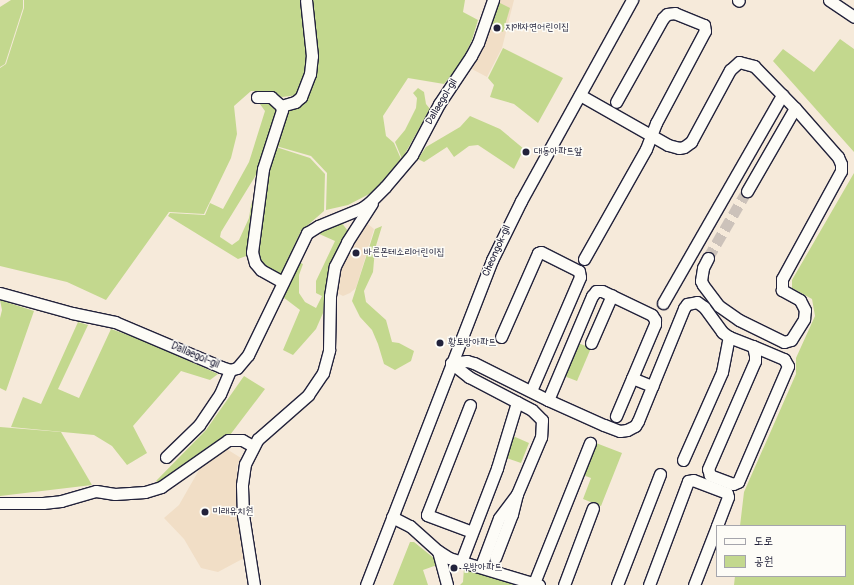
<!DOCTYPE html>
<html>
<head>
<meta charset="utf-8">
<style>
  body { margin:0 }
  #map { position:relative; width:854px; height:585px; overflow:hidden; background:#f6eada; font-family:Pangolin,"Poor Story",sans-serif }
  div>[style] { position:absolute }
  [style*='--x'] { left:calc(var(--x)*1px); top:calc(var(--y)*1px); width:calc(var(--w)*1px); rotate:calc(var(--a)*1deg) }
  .built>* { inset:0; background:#f1dec6 }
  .green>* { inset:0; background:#c3d88e }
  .minor-tunnel>* { height:11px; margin-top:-5.5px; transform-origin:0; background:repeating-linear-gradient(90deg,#ccc2ba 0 11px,transparent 0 16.5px) }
  .roads { filter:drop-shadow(1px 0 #22223b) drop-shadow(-1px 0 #22223b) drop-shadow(0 1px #22223b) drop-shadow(0 -1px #22223b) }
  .minor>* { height:11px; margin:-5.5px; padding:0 5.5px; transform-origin:5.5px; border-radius:5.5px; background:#fdfcf7 }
  .dots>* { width:11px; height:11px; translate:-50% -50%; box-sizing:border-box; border:2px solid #fdfcf7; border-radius:50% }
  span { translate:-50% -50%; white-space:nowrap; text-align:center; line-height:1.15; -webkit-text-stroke:3px #fdfcf7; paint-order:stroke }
  .poi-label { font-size:10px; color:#22223b }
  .left { translate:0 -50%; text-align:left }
  .street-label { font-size:10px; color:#22223b }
  .legend { position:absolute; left:716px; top:525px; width:130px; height:52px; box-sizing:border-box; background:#fdfcf7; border:1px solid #a5a5ac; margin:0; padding:5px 7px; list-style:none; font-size:12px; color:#22223b }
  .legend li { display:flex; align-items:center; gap:8px; height:20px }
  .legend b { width:20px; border:1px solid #a5a5ac }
</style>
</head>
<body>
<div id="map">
  <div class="built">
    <i style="clip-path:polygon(497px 0,514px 0,502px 48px,487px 77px,470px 68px,482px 45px)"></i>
    <i style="clip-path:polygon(368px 224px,374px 229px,356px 288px,350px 293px,343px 296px,335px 292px,336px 274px,362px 225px)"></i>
    <i style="clip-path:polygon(225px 448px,241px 458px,237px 467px,237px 500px,246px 557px,218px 572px,201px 568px,184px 539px,164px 518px,179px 505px,203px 463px)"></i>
  </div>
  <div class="green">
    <i style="clip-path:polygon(11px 0,23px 0,23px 8px,5px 64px,0 67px,0 7px)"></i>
    <i style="clip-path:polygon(24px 0,303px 0,309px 56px,307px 73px,298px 95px,282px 97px,268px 91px,251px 91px,234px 106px,237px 134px,231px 158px,204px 214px,169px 212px,106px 300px,67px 282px,0 266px,0 68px,6px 64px,24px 8px)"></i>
    <i style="clip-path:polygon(308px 0,465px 0,463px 12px,478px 20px,472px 40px,460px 65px,444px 84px,408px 78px,383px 116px,386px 136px,394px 143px,401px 159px,373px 192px,348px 205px,326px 210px,327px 173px,311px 156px,276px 146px,285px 112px,307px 89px)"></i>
    <i style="clip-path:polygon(498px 2px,510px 8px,503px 32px,490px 25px)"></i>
    <i style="clip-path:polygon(840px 39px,854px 49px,854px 152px,773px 61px,783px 49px,814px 72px)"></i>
    <i style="clip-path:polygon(503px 48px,563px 78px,538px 123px,514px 104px,490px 97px,494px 85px,488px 78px)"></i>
    <i style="clip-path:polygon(418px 88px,424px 92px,426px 104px,430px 109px,402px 159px,395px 142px,405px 130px,416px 108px,417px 98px,413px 93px)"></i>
    <i style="clip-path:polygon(265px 99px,278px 108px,259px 170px,221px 232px,220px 237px,232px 245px,239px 240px,249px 218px,251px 205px,257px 190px,249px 255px,238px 259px,168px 216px,170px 213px,205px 215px,210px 203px,223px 209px,249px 162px,265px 111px,257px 100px)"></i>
    <i style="clip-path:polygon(470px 116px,500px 129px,524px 149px,514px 169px,478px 145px,469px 146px,454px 157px,447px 147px,424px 162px,418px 159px,426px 147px,460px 127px)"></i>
    <i style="clip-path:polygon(276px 147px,310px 158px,325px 174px,324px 211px,301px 231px,280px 276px,262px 267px,256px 252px,266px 169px)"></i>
    <i style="clip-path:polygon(854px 173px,854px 585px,734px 585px,735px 576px,845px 576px,845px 526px,740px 526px,744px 492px,796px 374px,796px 358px,815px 316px,812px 299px,792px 288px,792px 280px)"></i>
    <i style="clip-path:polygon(341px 222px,348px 231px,327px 278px,323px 313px,316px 329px,293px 355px,283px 350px,300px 310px,283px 297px,298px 262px,303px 264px,299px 275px,299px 293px,305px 302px,316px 308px,322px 296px,316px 293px,316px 281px,335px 241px,317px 233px)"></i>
    <i style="clip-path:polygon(382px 226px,375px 249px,373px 272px,364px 291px,366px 302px,386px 320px,392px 342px,399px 343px,414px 351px,411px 361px,395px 370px,384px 364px,378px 344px,372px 330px,360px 317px,352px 301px,375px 229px)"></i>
    <i style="clip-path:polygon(0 300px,34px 311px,6px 391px,0 388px,0 318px,2px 310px)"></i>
    <i style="clip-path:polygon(78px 322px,88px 325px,58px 389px,79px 398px,111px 329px,145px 341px,218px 374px,210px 380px,181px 371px,133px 426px,147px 453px,127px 465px,112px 446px,94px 435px,11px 427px,23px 397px,41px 404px)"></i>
    <i style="clip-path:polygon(578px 343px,591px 348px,577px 381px,564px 376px)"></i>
    <i style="clip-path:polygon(244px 376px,265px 389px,230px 435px,209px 446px,159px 484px,156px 481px,206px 430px)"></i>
    <i style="clip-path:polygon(0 427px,61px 432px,92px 485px,0 496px)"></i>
    <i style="clip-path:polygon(513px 436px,529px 443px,521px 463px,504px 457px)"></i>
    <i style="clip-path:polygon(596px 443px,622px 453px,601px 506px,583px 499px,591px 478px,583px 475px)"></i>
    <i style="clip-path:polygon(410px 542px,414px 542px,435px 559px,437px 565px,423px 570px,428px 585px,393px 585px)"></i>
    <i style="clip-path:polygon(464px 568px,515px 585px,460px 585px,463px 582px)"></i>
  </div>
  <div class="minor-tunnel">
    <i style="--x:708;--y:258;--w:78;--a:-59.8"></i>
  </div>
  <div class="roads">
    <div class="minor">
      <i style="--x:738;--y:0;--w:1;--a:45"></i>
      <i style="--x:829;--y:0;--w:30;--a:34"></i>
      <i style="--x:580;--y:95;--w:101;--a:29.6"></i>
      <i style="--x:668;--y:145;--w:11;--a:15"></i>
      <i style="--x:679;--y:148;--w:5;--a:-11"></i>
      <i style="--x:684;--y:147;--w:9;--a:-36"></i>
      <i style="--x:691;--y:142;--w:82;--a:-61.6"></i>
      <i style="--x:730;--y:70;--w:12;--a:-42"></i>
      <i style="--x:739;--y:62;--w:16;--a:15"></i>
      <i style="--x:754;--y:66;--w:59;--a:45.7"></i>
      <i style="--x:257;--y:97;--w:14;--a:0"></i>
      <i style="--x:271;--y:97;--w:13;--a:42"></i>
      <i style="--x:281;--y:106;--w:4;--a:76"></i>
      <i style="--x:282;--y:110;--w:62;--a:107.9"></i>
      <i style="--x:263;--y:169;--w:84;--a:97.5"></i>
      <i style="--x:252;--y:252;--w:11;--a:75"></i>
      <i style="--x:255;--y:263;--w:9;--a:49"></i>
      <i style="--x:261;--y:270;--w:25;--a:29"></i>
      <i style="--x:281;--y:106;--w:15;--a:-16"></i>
      <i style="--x:295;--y:102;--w:8;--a:-40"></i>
      <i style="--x:301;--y:97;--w:25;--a:-69"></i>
      <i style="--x:310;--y:74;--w:18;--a:-84"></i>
      <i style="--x:312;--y:56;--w:56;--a:-96.1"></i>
      <i style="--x:708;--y:258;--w:11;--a:117"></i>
      <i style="--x:703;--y:268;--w:13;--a:99"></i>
      <i style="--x:701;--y:281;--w:4;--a:63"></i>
      <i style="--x:703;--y:285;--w:26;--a:53"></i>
      <i style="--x:719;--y:306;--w:24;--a:35"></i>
      <i style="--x:739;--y:320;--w:50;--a:26.1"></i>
      <i style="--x:784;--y:342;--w:7;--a:-16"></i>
      <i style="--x:791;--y:340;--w:25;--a:-58"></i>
      <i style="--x:804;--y:319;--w:9;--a:-84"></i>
      <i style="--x:805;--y:310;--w:11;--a:-117"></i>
      <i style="--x:800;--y:300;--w:21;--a:-151"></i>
      <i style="--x:782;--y:290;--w:11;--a:-90"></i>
      <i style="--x:782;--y:279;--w:123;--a:-61.4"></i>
      <i style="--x:841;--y:171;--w:7;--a:-90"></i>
      <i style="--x:841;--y:164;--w:8;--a:-113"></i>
      <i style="--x:838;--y:157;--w:65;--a:-131.3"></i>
      <i style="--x:795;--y:108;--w:96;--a:120"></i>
      <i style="--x:584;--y:259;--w:126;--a:-60.6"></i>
      <i style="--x:646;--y:149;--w:28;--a:-69"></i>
      <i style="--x:656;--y:123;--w:104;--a:-62"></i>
      <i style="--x:705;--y:31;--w:6;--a:-99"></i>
      <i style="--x:704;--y:25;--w:31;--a:-158"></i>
      <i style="--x:675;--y:13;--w:8;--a:173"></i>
      <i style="--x:667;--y:14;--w:6;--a:135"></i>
      <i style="--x:663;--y:18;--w:96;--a:119.2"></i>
      <i style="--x:0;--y:293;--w:75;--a:15.5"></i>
      <i style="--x:72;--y:313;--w:44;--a:11.8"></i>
      <i style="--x:115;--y:322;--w:115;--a:23"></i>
      <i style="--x:221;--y:367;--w:9;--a:18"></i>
      <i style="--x:230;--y:370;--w:7;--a:-16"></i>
      <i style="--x:237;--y:368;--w:17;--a:-50"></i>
      <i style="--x:248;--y:355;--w:136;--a:-64.2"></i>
      <i style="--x:307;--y:233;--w:13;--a:-32"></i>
      <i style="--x:318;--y:226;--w:48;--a:-22.2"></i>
      <i style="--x:362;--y:208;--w:9;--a:-36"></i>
      <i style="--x:369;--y:203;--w:23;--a:-45"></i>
      <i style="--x:385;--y:187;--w:42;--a:-49.8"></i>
      <i style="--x:412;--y:155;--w:58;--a:-62.1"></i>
      <i style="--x:439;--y:104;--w:58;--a:-56.3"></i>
      <i style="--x:471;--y:56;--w:15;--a:-62"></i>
      <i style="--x:478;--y:43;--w:46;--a:-70.8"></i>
      <i style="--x:663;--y:303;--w:240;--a:-60.2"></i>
      <i style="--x:501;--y:337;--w:92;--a:-66.2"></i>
      <i style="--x:538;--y:253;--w:3;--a:-18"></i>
      <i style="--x:541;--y:252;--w:42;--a:26.6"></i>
      <i style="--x:579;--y:271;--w:6;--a:81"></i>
      <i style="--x:580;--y:277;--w:124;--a:113.3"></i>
      <i style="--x:591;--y:343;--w:52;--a:-66.4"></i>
      <i style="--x:451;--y:363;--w:16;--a:-7"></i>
      <i style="--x:467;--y:361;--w:7;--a:16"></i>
      <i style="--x:474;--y:363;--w:83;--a:26.6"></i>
      <i style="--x:548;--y:400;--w:61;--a:24.1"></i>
      <i style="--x:604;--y:425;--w:17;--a:21"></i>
      <i style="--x:620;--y:431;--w:7;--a:-8"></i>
      <i style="--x:627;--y:430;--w:9;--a:-27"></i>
      <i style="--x:635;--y:426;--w:6;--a:-59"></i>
      <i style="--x:638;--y:421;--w:122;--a:-67.8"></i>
      <i style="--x:684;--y:308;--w:5;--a:-53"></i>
      <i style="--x:687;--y:304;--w:10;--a:-11"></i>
      <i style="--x:697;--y:302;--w:9;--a:36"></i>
      <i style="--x:704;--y:307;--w:31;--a:54"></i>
      <i style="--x:722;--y:332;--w:9;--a:36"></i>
      <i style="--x:729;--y:337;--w:26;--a:21"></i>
      <i style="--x:753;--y:346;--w:34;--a:23"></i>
      <i style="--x:784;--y:359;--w:8;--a:60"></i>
      <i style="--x:788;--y:366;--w:126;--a:113.3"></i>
      <i style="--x:738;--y:482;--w:5;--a:158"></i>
      <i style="--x:733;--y:484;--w:25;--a:-159"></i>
      <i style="--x:710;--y:475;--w:6;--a:-108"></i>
      <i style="--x:708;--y:469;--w:118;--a:-66.5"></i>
      <i style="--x:755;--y:361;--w:6;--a:-90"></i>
      <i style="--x:755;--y:355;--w:9;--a:-103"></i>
      <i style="--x:451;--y:363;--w:23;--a:38"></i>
      <i style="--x:469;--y:377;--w:71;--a:27.6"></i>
      <i style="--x:532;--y:410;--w:14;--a:45"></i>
      <i style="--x:542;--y:420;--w:17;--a:93"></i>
      <i style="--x:541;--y:437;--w:62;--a:112.8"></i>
      <i style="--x:517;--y:494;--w:21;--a:104"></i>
      <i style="--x:512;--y:514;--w:47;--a:111.1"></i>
      <i style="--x:632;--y:378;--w:22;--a:22"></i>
      <i style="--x:548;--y:400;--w:113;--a:-67.1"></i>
      <i style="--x:592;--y:296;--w:6;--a:-51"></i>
      <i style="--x:596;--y:291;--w:6;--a:0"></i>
      <i style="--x:602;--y:291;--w:55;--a:25.6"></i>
      <i style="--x:652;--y:315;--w:6;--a:59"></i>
      <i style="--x:655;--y:320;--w:4;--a:90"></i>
      <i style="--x:655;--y:324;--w:100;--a:113"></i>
      <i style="--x:470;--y:405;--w:118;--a:111.4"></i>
      <i style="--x:427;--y:515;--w:48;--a:20.7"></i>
      <i style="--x:166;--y:457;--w:46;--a:-44.1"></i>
      <i style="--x:199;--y:425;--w:37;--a:-56"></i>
      <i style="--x:220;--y:394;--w:26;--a:-67"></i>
      <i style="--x:683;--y:460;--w:96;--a:-66.1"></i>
      <i style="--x:722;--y:372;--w:36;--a:-79"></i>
      <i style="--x:0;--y:503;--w:43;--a:0"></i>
      <i style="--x:43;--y:503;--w:18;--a:-6"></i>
      <i style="--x:61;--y:501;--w:36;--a:-16"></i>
      <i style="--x:96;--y:491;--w:19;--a:9"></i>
      <i style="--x:115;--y:494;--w:30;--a:-4"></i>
      <i style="--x:145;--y:492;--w:17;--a:-17"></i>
      <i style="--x:161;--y:487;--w:82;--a:-35"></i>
      <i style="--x:228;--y:440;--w:14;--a:0"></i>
      <i style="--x:242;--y:440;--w:13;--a:29"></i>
      <i style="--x:392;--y:517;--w:20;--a:27"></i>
      <i style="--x:410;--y:526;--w:38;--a:42"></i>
      <i style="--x:438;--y:551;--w:13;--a:32"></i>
      <i style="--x:449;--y:558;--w:94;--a:16.7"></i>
      <i style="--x:438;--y:551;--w:35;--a:75"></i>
      <i style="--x:461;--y:562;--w:101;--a:-69"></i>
      <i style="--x:497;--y:468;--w:69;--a:-73.1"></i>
      <i style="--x:481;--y:566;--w:51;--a:-69.4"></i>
      <i style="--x:499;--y:518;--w:30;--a:-53"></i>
      <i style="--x:534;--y:583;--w:151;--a:-68.2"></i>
      <i style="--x:254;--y:585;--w:71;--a:-98.9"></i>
      <i style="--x:243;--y:515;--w:30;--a:-92"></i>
      <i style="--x:242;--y:485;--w:21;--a:-82"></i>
      <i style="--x:245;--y:464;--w:28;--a:-63"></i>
      <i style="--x:258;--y:439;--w:67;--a:-41.3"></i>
      <i style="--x:308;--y:395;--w:27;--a:-56"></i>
      <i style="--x:323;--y:373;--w:24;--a:-75"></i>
      <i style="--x:329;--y:350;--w:54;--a:-88.9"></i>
      <i style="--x:330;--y:296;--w:30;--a:-81"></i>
      <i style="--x:335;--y:266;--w:27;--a:-63"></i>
      <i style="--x:347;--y:242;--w:46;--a:-57.3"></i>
      <i style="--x:366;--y:585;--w:349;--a:-68.8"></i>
      <i style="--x:492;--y:260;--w:66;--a:-63.8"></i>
      <i style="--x:521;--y:201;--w:230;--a:-61.1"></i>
      <i style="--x:564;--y:585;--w:82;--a:-69.4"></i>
      <i style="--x:617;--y:585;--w:119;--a:-68.8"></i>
      <i style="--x:649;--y:585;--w:111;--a:-69.4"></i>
      <i style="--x:688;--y:481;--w:5;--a:-11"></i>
      <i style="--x:693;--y:480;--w:36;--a:21"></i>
      <i style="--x:727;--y:493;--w:4;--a:76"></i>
      <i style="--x:728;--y:497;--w:31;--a:111"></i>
      <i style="--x:694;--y:585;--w:63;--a:-68.7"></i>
    </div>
  </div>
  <div class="dots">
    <i style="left:497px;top:28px;background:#22223b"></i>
    <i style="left:526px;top:152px;background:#22223b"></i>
    <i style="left:356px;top:253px;background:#22223b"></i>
    <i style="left:440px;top:343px;background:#22223b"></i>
    <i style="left:205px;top:512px;background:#22223b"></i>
    <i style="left:454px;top:568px;background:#22223b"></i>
  </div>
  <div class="poi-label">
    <span class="left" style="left:505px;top:28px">지애자연어린이집</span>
    <span class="left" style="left:534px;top:152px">대동아파트앞</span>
    <span class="left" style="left:364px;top:253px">바른몬테소리어린이집</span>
    <span class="left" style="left:448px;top:343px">황토방아파트</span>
    <span class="left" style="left:213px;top:512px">미래유치원</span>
    <span class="left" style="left:462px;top:568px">우방아파트</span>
  </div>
  <div class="street-label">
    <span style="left:442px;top:102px;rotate:-59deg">Dallaegol-gil</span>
    <span style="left:497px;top:251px;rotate:-66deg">Cheongok-gil</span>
    <span style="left:195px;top:356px;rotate:23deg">Dallaegol-gil</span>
  </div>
  <ul class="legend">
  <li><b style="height:5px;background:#fdfcf7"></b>도로</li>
  <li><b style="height:11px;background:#c3d88e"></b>공원</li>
  </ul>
</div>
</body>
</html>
